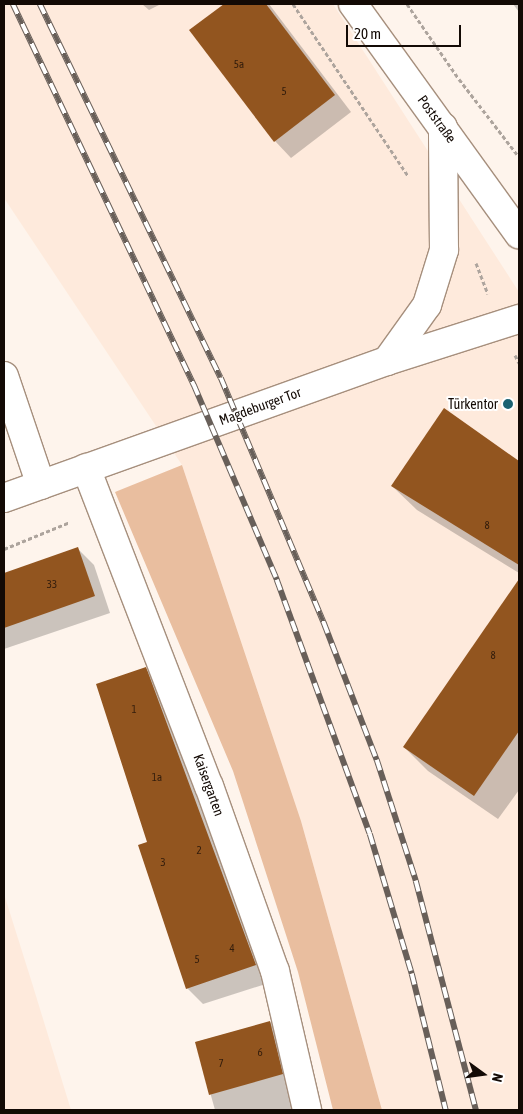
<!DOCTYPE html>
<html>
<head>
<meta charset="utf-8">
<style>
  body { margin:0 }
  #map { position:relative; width:523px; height:1114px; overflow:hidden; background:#fef4ec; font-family:"Asap Condensed",sans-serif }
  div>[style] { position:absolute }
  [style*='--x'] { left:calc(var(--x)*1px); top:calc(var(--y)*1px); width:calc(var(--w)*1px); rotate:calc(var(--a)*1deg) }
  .built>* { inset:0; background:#feeadc }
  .green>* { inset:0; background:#e9be9f }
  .shadow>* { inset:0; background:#0003 }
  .building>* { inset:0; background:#92551f }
  .path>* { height:3px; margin-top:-1.5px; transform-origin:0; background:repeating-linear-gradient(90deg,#ada49d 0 4px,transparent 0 6.5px) }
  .roads { filter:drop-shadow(1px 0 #a68f7d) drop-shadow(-1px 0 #a68f7d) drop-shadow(0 1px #a68f7d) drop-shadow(0 -1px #a68f7d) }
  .street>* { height:28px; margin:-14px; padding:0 14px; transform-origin:14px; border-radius:14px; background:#fff }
  .secondary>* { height:28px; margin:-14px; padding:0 14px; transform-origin:14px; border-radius:14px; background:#fff }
  .rail>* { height:5.5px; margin-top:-2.75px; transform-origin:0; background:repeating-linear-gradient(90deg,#fff 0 11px,#685f59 0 22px); box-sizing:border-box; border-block:1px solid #685f59 }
  .dots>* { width:14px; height:14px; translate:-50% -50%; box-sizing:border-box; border:2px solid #fff; border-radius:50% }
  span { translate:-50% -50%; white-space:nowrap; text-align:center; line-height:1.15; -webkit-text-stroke:4px #fff; paint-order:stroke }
  .number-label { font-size:11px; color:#331d0c }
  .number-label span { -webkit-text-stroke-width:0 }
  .street-label { font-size:14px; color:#130a05 }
  .poi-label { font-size:14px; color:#130a05 }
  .right { translate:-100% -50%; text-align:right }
  .frame { position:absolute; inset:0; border:5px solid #130a05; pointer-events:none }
  .north { position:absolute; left:458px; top:1049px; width:50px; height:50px; -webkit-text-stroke:4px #fff; paint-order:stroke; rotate:104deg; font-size:14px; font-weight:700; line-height:20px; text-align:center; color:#130a05 }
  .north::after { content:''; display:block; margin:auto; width:18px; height:22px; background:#130a05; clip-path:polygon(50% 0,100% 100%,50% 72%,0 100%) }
  .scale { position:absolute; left:346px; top:25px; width:115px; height:22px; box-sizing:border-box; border:2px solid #130a05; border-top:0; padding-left:6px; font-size:15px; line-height:18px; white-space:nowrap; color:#130a05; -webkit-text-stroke:4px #fff; paint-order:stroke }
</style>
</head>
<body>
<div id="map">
  <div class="built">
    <i style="clip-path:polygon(4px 4px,333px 4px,519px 292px,519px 1110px,382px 1110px,301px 821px,182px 465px,4px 198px)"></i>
    <i style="clip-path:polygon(4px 894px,32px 983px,71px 1110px,4px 1110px)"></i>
  </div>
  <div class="green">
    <i style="clip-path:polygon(182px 465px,301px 821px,382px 1110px,333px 1110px,298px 972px,233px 771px,115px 492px)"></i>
  </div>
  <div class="shadow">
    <i style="clip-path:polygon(142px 4px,161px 4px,149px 10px)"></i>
    <i style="clip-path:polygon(226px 4px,269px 4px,351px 112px,291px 158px,275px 141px,191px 31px)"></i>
    <i style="clip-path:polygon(513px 4px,519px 4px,519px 12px)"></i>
    <i style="clip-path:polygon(444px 410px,519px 462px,519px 573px,417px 510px,392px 486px)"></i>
    <i style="clip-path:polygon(77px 548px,94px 565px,110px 613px,4px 649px,4px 574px)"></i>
    <i style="clip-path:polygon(519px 582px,519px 790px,498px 819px,428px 771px,404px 747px)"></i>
    <i style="clip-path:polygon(146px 669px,162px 685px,272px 982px,203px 1004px,187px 988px,149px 842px)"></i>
    <i style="clip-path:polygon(270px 1022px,286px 1038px,298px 1091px,288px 1093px,292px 1110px,215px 1110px,196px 1042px)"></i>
  </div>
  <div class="building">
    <i style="clip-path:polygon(224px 4px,266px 4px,335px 95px,274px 142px,189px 30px)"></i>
    <i style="clip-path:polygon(444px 408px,519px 461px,519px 565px,391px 486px)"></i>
    <i style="clip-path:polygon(78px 547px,95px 596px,4px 628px,4px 573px)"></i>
    <i style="clip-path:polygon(519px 579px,519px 731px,474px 796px,403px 747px)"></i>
    <i style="clip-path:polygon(146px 667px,256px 965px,186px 989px,138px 845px,147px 842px,96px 684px)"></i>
    <i style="clip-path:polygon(270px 1021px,283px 1074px,209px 1095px,195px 1042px)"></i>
  </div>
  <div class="path">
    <i style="--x:293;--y:4;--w:207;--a:56.2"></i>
    <i style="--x:407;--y:4;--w:91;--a:55.3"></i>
    <i style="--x:459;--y:79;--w:98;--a:52.4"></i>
    <i style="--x:476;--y:263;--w:33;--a:69"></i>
    <i style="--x:515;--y:355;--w:9;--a:63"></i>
    <i style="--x:4;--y:549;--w:71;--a:-22.2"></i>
  </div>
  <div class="roads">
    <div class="street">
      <i style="--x:86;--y:468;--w:341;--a:68.9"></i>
      <i style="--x:209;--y:786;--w:196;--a:70.4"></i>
      <i style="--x:275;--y:971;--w:143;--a:77"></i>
    </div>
    <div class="secondary">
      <i style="--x:353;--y:4;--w:284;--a:54.2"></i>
      <i style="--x:387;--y:361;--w:69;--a:-54.5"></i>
      <i style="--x:427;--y:305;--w:58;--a:-72.8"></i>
      <i style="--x:444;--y:250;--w:123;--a:-90.5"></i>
      <i style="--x:4;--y:376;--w:115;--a:71.3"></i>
      <i style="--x:4;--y:498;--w:407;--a:-19.7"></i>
      <i style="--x:387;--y:361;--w:139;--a:-17.7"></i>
    </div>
  </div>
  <div class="rail">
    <i style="--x:13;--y:4;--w:422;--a:64.6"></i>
    <i style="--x:194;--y:385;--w:212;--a:66.9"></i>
    <i style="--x:277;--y:580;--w:270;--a:69.9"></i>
    <i style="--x:370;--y:834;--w:146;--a:73.3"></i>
    <i style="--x:412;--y:974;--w:140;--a:76"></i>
    <i style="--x:40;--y:4;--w:415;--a:64.2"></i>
    <i style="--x:221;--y:378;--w:266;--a:67.2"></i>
    <i style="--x:324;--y:623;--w:147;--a:68.9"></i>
    <i style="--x:377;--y:760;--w:127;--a:72.1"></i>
    <i style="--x:416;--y:881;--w:237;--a:75.3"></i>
  </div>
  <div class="dots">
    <i style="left:508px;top:404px;background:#1a6171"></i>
  </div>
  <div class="number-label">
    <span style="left:239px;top:64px">5a</span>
    <span style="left:284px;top:91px">5</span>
    <span style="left:487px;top:525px">8</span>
    <span style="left:52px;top:584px">33</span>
    <span style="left:493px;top:655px">8</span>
    <span style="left:134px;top:709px">1</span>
    <span style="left:157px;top:777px">1a</span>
    <span style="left:199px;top:850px">2</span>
    <span style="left:163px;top:862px">3</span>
    <span style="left:232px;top:948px">4</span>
    <span style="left:197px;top:959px">5</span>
    <span style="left:260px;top:1052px">6</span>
    <span style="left:221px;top:1063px">7</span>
  </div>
  <div class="street-label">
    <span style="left:437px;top:119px;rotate:54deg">Poststraße</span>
    <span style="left:260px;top:406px;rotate:-20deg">Magdeburger Tor</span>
    <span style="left:209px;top:785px;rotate:70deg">Kaisergarten</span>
  </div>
  <div class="poi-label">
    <span class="right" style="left:498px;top:404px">Türkentor</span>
  </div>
  <div class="frame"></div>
  <div class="north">N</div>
  <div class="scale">20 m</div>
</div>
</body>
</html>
